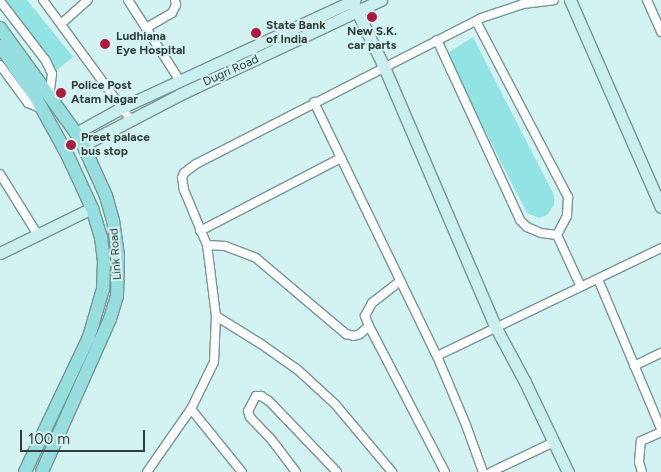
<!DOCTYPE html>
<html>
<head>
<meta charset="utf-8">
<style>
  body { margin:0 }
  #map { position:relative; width:661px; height:472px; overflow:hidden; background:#d3f3f3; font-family:Figtree,sans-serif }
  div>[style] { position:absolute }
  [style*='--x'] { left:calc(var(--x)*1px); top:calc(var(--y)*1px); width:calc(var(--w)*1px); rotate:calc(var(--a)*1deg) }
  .green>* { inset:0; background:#91e4e3 }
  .roads { filter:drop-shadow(1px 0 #789695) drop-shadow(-1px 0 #789695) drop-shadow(0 1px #789695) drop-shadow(0 -1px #789695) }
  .street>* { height:8px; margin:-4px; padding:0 4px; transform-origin:4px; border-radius:4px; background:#fff }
  .secondary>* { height:11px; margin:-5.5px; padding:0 5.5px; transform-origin:5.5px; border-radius:5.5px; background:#cbefef }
  .primary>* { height:12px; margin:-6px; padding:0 6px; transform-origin:6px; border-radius:6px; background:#97dfdf }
  .dots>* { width:14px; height:14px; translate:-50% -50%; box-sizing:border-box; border:2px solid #d3f3f3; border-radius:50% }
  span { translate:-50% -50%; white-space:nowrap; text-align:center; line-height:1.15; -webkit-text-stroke:4px #d3f3f3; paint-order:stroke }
  .poi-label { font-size:12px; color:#323e3e; font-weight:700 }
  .left { translate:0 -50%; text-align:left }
  .street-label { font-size:12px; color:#323e3e }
  .scale { position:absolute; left:20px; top:430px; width:125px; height:22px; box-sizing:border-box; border:2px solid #323e3e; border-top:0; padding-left:6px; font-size:15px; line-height:18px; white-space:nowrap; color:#323e3e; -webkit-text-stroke:4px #d3f3f3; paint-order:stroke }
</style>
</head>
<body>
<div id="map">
  <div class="green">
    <i style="clip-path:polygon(0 0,27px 0,73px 57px,53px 73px,0 8px)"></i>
    <i style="clip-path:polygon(473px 37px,554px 195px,554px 205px,547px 215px,539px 218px,527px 213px,446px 54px)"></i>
  </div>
  <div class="roads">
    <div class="street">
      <i style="--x:43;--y:0;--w:147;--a:53.8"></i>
      <i style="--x:128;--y:0;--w:96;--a:57.3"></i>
      <i style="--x:647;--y:0;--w:35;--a:66"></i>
      <i style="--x:0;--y:1;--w:76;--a:52.5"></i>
      <i style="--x:46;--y:61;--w:14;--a:65"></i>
      <i style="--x:52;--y:74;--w:23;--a:97"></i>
      <i style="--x:476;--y:21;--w:199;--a:62.4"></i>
      <i style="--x:568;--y:197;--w:19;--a:93"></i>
      <i style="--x:567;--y:216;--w:21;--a:118"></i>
      <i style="--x:557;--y:235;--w:57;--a:65.2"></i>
      <i style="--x:61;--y:24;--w:36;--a:-42"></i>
      <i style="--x:146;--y:28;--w:30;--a:-30"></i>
      <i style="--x:172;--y:13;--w:9;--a:-63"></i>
      <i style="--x:176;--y:5;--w:5;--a:-101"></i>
      <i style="--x:437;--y:40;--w:198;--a:65.2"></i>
      <i style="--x:520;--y:220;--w:10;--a:45"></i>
      <i style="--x:527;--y:227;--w:15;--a:23"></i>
      <i style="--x:541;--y:233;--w:16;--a:7"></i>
      <i style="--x:0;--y:65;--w:47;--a:53.6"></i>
      <i style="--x:28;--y:103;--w:13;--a:23"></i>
      <i style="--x:314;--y:102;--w:282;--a:64.2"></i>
      <i style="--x:437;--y:356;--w:75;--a:67.2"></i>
      <i style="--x:466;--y:425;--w:50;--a:70.1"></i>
      <i style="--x:0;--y:174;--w:72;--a:58.1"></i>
      <i style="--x:200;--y:231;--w:159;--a:-27.4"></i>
      <i style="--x:207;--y:245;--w:18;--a:3"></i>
      <i style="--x:225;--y:246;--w:33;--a:21"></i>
      <i style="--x:256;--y:258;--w:118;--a:40.2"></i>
      <i style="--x:346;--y:334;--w:8;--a:14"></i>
      <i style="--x:354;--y:336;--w:6;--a:-18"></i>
      <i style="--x:360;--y:334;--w:12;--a:-42"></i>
      <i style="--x:369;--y:326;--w:11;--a:-112"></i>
      <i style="--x:365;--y:316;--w:15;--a:-62"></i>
      <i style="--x:372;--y:303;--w:36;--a:-38"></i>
      <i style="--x:598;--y:279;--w:163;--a:67.2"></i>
      <i style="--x:216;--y:316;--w:53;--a:31.9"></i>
      <i style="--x:261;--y:344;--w:45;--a:35.1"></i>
      <i style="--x:298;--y:370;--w:50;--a:42.6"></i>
      <i style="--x:335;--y:404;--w:89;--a:50"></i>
      <i style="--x:369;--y:326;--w:165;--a:62.5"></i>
      <i style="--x:437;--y:356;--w:249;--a:-25.7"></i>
      <i style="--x:634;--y:366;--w:30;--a:-26"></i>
      <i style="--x:191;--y:409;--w:81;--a:51"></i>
      <i style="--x:147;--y:472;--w:77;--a:-55.1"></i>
      <i style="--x:191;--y:409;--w:52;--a:-63.9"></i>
      <i style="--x:214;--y:362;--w:46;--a:-87.5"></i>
      <i style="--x:216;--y:316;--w:72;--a:-97.2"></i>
      <i style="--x:207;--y:245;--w:60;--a:-112.7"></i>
      <i style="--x:184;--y:190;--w:12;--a:-99"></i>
      <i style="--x:182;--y:178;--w:5;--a:-68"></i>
      <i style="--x:184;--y:173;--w:15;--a:-37"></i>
      <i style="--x:196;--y:164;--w:320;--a:-27.1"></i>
      <i style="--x:481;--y:18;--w:44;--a:-18.4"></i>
      <i style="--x:523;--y:4;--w:31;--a:-7"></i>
      <i style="--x:296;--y:472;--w:40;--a:-127"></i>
      <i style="--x:272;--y:440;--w:32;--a:-134"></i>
      <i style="--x:250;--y:417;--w:6;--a:-108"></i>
      <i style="--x:248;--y:411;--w:17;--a:-62"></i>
      <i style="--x:256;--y:396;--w:5;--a:0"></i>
      <i style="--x:261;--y:396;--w:9;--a:32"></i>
      <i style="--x:269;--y:401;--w:98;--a:46.2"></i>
      <i style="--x:491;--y:472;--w:70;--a:-25.5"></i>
      <i style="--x:642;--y:472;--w:10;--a:-107"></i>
      <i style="--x:639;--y:462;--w:21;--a:-85"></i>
      <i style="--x:641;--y:441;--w:22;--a:-24"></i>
    </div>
    <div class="secondary">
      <i style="--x:570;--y:0;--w:226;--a:66.3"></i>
      <i style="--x:352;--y:1;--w:73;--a:64.1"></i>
      <i style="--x:384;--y:67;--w:282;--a:66.8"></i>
      <i style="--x:495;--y:326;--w:64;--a:61.8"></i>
      <i style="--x:525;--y:382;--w:100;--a:64.5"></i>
      <i style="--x:76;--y:133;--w:54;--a:-29"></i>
      <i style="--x:123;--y:107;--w:255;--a:-24.8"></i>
      <i style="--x:83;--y:145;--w:110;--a:-27.5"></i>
      <i style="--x:181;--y:94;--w:221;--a:-25.2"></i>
      <i style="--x:0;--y:253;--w:102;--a:-26.1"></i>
    </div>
    <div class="primary">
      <i style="--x:0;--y:28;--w:130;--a:54.1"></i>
      <i style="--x:76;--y:133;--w:14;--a:60"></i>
      <i style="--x:83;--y:145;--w:56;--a:65.7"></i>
      <i style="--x:106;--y:196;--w:25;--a:74"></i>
      <i style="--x:113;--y:220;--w:36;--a:82"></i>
      <i style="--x:118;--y:256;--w:40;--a:91.4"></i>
      <i style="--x:117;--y:296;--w:24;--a:107"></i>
      <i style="--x:110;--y:319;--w:167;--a:114"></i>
      <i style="--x:0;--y:46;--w:61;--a:55"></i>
      <i style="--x:35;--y:96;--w:66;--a:61.1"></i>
      <i style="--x:67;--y:154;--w:60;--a:65.2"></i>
      <i style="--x:92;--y:208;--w:30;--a:73"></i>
      <i style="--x:101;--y:237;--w:24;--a:83"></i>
      <i style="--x:104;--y:261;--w:28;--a:92"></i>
      <i style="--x:103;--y:289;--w:50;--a:106.3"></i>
      <i style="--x:89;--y:337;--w:149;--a:115.4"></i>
    </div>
  </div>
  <div class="dots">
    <i style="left:372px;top:17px;background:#ae1a3d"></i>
    <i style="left:256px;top:33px;background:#ae1a3d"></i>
    <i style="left:105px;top:44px;background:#ae1a3d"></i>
    <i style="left:61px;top:93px;background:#ae1a3d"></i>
    <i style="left:71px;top:145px;background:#ae1a3d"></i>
  </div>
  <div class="poi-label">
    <span class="left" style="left:266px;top:33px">State Bank<br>of India</span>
    <span style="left:372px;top:39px">New S.K.<br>car parts</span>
    <span class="left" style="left:116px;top:44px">Ludhiana<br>Eye Hospital</span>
    <span class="left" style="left:71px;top:93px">Police Post<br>Atam Nagar</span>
    <span class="left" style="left:81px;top:145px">Preet palace<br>bus stop</span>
  </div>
  <div class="street-label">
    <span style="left:231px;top:71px;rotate:-24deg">Dugri Road</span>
    <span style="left:116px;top:254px;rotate:-94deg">Link Road</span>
  </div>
  <div class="scale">100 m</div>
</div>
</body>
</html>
